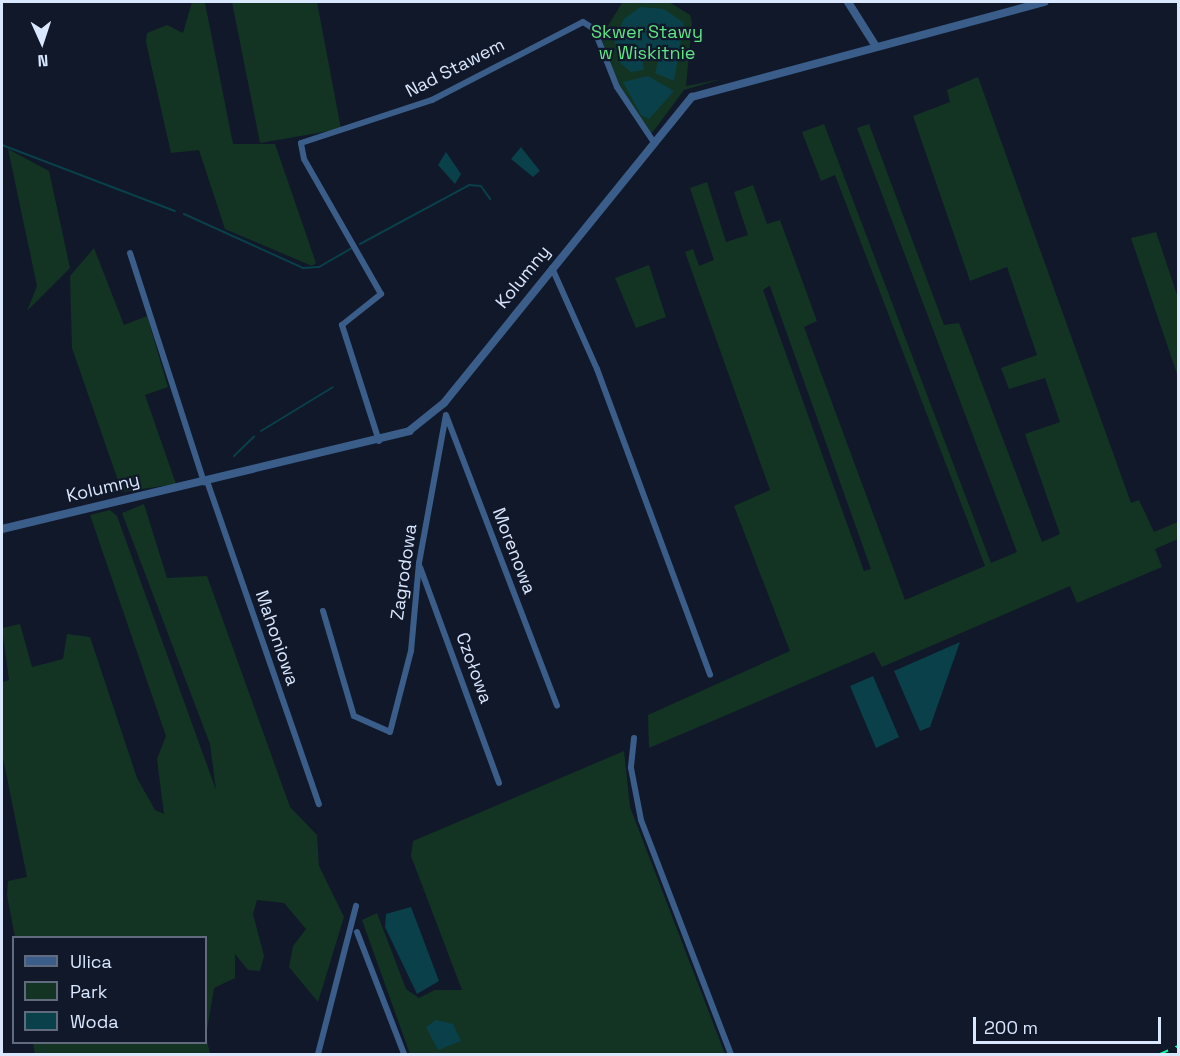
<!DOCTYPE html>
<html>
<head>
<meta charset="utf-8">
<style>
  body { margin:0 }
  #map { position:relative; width:1180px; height:1056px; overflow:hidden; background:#10182a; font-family:"Space Grotesk",sans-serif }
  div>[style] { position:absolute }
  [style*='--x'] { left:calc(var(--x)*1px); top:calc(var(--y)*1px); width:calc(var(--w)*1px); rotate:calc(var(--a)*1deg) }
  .green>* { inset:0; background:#133423 }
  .water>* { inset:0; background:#09404a }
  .stream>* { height:2px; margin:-1px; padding:0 1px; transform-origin:1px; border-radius:1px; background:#09404a }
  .minor>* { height:6px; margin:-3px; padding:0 3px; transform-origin:3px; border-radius:3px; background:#3a5d8a }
  .tertiary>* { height:8px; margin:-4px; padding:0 4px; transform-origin:4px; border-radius:4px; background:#3a5d8a }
  .rail>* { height:2px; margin-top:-1px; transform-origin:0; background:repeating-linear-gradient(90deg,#05ffa1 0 9px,transparent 0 17px) }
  span { translate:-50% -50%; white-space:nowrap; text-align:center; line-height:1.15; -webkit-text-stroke:4.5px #10182a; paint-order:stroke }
  .park-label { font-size:18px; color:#60e484 }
  .street-label { font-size:18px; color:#d9e7ff }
  .frame { position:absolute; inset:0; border:3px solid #d9e7ff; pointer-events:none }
  .legend { position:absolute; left:12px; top:936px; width:195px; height:108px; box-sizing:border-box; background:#10182a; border:2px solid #606b7f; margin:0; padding:8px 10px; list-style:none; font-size:18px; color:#d9e7ff }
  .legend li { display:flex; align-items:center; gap:12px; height:30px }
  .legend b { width:30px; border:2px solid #606b7f }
  .north { position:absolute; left:12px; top:12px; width:60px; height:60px; -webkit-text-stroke:4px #10182a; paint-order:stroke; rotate:177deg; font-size:16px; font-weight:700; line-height:24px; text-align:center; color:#d9e7ff }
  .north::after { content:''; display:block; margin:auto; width:21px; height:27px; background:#d9e7ff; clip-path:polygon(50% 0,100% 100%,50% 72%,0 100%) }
  .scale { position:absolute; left:973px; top:1017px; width:188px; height:27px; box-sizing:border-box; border:3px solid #d9e7ff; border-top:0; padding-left:8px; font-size:18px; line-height:21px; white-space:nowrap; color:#d9e7ff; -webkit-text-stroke:4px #10182a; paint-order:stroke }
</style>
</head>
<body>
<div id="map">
  <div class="green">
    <i style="clip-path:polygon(192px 2px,205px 3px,233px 144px,275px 144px,316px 263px,312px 266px,225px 229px,199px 150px,171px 153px,146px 42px,147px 33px,167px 25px,183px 33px)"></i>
    <i style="clip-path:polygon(232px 2px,317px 2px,341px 129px,260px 143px)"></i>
    <i style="clip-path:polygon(669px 2px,690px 15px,692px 22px,686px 86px,722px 79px,684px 90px,652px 133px,646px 132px,616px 82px,601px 37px,622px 3px)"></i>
    <i style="clip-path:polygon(evenodd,978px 77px,1131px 503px,1139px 500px,1154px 532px,1178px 522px,1178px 539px,1155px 549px,1162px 567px,1077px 603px,1070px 586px,882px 667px,874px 652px,649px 748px,648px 715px,790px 651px,734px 506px,770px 490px,685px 252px,693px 249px,699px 266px,714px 260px,690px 188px,707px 182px,726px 242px,748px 235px,734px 192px,753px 185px,767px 224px,780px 220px,817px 321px,804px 327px,905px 600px,985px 566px,835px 175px,821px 181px,802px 132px,824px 124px,991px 563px,1017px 552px,857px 128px,869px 124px,944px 325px,959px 323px,1042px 542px,1060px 534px,1025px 434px,1060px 422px,1045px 378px,1009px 389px,1001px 368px,1037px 355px,1007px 267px,970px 281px,913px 116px,950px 102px,947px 90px,978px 77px,769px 286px,770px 286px,871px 569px,864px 571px,763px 290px,769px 286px)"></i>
    <i style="clip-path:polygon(8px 149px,49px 171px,70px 268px,27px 311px,37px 286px)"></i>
    <i style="clip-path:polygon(1156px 232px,1178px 298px,1178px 377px,1131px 238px)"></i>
    <i style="clip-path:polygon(94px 248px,124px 325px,147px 316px,168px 387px,145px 395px,176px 484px,122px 492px,72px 348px,70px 276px)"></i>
    <i style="clip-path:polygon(649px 265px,666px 317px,636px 328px,615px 278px)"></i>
    <i style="clip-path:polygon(144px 504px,167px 578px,207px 576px,290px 807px,317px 835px,319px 866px,344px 917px,318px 1002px,289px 967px,293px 946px,306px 929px,284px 903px,257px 900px,253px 914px,264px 956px,260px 971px,248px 970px,235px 954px,235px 978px,214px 988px,206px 1036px,210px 1054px,35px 1054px,33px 1043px,206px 1042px,206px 938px,15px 937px,7px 895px,8px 881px,27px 877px,2px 753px,2px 682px,9px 680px,2px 628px,20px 624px,32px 667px,63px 659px,67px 634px,90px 637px,137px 778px,155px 810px,164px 814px,157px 759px,166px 736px,90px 515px,110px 510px,117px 516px,216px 790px,210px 744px,122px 513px)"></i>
    <i style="clip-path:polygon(624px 751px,630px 807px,725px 1054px,410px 1054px,362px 920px,377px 913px,406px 989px,419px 998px,435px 990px,462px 990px,411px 856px,413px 841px)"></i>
  </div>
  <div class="water">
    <i style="clip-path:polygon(640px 7px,664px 9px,684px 23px,674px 81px,655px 73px,659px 58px,651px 52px,642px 56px,644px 70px,631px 72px,620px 63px,614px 39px,624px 19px)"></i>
    <i style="clip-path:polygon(648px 76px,674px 91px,649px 119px,641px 115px,623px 82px)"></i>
    <i style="clip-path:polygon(521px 147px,540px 171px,533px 177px,511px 159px)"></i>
    <i style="clip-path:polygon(446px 152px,461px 174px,455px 184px,438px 165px)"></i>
    <i style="clip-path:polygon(960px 642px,930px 727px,920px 731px,894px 671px)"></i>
    <i style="clip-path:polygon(873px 676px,899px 737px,876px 748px,850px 686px)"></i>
    <i style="clip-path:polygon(411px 907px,439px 981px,417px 994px,385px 927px,386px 914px)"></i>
    <i style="clip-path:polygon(436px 1020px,453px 1024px,461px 1041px,438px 1050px,426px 1027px)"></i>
  </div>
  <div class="stream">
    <i style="--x:2;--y:145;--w:185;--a:20.9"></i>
    <i style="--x:184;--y:214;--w:131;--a:24.4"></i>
    <i style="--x:303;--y:268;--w:16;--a:-4"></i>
    <i style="--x:319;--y:267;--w:38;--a:-30"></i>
    <i style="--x:360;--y:244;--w:124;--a:-28.4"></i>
    <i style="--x:469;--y:185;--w:12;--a:5"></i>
    <i style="--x:481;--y:186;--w:16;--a:55"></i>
    <i style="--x:261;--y:431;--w:84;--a:-31.4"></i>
    <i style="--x:234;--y:456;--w:28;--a:-44"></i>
  </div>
  <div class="minor">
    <i style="--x:130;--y:253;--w:241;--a:72.1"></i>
    <i style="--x:552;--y:268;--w:111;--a:66"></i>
    <i style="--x:597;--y:369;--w:326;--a:69.7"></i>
    <i style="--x:446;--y:415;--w:311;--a:69.1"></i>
    <i style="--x:379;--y:441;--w:122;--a:-107.7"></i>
    <i style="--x:342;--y:325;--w:50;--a:-38.5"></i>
    <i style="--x:381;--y:294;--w:155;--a:-119.7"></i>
    <i style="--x:304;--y:159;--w:16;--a:-101"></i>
    <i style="--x:301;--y:143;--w:138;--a:-18.2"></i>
    <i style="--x:432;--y:100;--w:170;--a:-27.3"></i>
    <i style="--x:583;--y:22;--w:13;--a:32"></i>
    <i style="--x:594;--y:29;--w:62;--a:68.4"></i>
    <i style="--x:617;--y:87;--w:65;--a:56.3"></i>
    <i style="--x:207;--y:481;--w:342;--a:70.9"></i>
    <i style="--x:420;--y:567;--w:230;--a:69.9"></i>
    <i style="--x:323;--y:611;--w:109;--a:73.6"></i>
    <i style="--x:354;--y:716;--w:39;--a:24"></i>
    <i style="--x:390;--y:732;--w:84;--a:-75.5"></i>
    <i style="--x:411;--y:651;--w:88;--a:-84.8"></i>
    <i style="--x:419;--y:563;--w:150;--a:-79.7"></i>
    <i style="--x:634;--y:738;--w:30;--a:96"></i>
    <i style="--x:631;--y:768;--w:53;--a:79.1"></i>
    <i style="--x:641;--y:820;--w:251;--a:69"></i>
    <i style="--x:357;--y:932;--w:131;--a:68.9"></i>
    <i style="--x:318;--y:1054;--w:153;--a:-75.6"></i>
  </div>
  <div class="tertiary">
    <i style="--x:848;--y:2;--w:51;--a:57.9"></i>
    <i style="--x:2;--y:529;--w:419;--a:-13.5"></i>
    <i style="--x:409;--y:431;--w:45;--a:-38.7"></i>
    <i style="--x:444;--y:403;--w:394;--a:-51"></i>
    <i style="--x:692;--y:97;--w:365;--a:-15.1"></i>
  </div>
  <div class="rail">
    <i style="--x:1160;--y:1054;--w:20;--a:-24"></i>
  </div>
  <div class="park-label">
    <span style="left:647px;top:43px">Skwer Stawy<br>w Wiskitnie</span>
  </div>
  <div class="street-label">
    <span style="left:455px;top:68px;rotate:-27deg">Nad Stawem</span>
    <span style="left:523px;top:277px;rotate:-51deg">Kolumny</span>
    <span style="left:103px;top:488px;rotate:-13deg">Kolumny</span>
    <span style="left:514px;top:551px;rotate:69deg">Morenowa</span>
    <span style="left:404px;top:572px;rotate:-82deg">Zagrodowa</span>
    <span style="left:277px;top:638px;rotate:71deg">Mahoniowa</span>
    <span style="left:474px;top:668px;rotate:70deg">Czołowa</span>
  </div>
  <div class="frame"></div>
  <ul class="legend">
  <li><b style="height:8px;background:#3a5d8a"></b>Ulica</li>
  <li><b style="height:16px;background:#133423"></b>Park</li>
  <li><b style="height:16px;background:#09404a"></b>Woda</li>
  </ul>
  <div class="north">N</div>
  <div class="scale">200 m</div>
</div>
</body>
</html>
